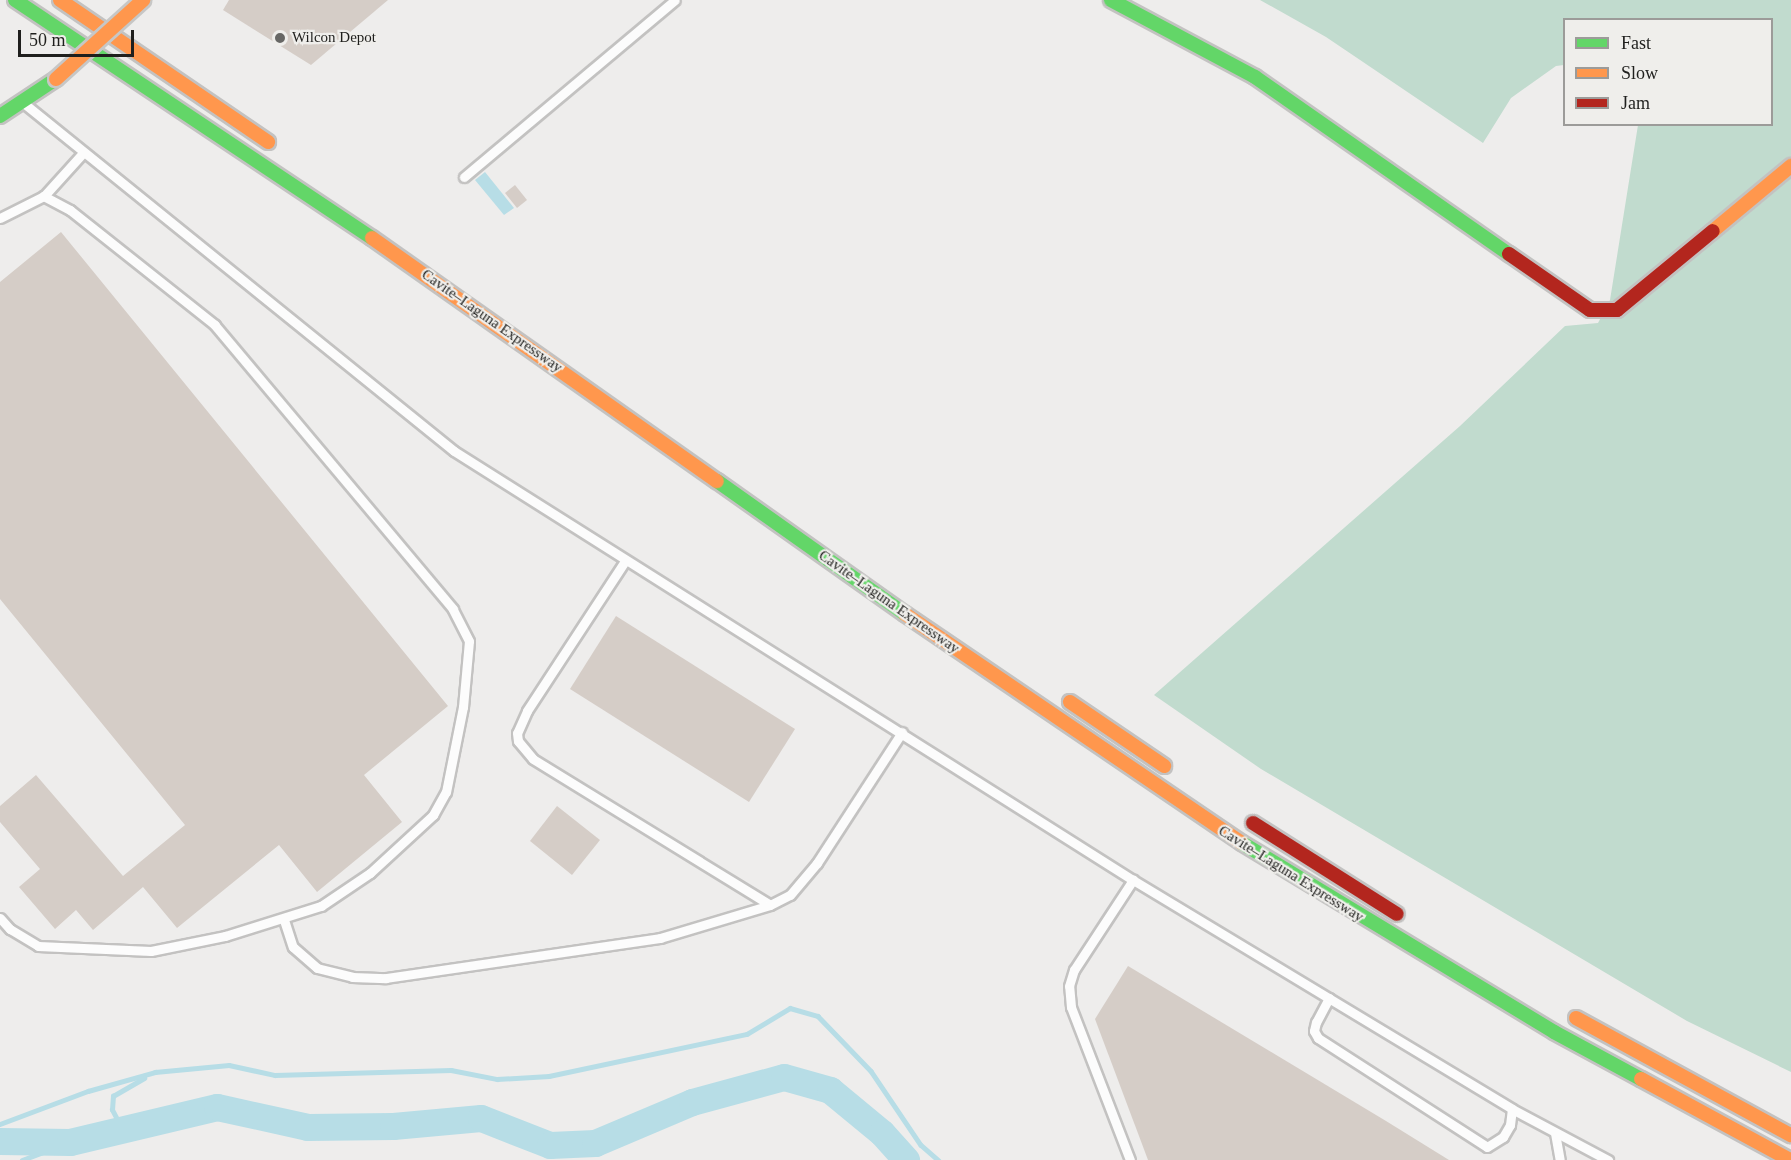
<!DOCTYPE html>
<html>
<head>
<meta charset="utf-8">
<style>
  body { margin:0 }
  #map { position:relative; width:1791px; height:1160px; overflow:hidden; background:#eeedec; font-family:"Times New Roman",serif }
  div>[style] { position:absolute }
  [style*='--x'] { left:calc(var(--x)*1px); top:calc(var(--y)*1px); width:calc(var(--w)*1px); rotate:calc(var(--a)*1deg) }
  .forest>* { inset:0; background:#c1dbce }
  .water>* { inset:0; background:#b7dde6 }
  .stream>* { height:4.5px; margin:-2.25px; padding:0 2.25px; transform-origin:2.25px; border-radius:2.25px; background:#b7dde6 }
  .river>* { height:27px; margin:-13.5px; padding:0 13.5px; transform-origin:13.5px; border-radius:13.5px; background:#b7dde6 }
  .building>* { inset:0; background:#d5cdc7 }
  .roads { filter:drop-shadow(2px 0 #c3c2c1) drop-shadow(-2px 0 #c3c2c1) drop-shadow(0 2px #c3c2c1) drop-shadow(0 -2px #c3c2c1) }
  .lane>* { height:9px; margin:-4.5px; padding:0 4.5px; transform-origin:4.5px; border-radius:4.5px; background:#fcfcfc }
  .fast>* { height:14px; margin:-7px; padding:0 7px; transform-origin:7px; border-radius:7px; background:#63d668 }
  .slow>* { height:14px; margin:-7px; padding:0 7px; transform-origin:7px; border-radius:7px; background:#ff974d }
  .jam>* { height:14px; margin:-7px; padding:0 7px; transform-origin:7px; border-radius:7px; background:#b3261e }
  .bridges { filter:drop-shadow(2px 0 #c7c7c6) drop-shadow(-2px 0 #c7c7c6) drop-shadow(0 2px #c7c7c6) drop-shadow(0 -2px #c7c7c6) }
  .slow-bridge>* { height:14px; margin:-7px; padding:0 7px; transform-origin:7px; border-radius:7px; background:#ff974d }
  .dots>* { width:16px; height:16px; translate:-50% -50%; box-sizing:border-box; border:3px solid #efeeeb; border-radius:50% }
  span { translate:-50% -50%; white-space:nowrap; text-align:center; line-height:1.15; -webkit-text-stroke:4.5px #efeeeb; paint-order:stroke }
  .poi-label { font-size:15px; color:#1f1f1d }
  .left { translate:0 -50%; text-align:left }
  .street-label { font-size:15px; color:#1f1f1d }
  .legend { position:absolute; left:1563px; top:18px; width:210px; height:108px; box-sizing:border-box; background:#efeeeb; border:2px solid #9c9b99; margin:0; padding:8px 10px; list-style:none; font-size:18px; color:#1f1f1d }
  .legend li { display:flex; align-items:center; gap:12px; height:30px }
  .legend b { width:30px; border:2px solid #9c9b99 }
  .scale { position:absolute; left:18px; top:30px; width:116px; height:27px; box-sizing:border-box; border:3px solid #1f1f1d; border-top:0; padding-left:8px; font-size:18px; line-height:21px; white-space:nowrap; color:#1f1f1d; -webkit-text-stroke:4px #efeeeb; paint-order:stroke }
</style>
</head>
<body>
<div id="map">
  <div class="forest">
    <i style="clip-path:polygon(1260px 0,1791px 0,1791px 1072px,1687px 1021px,1261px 769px,1154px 695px,1460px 426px,1565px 326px,1598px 323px,1610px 300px,1638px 125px,1772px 124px,1772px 20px,1564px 20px,1564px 65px,1556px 66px,1511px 98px,1483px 143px,1326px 37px)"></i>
  </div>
  <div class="water">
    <i style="clip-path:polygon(485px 172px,514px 208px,504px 215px,475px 180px)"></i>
  </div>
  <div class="stream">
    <i style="--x:0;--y:1124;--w:94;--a:-20.6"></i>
    <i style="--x:88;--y:1091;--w:70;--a:-15.8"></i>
    <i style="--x:155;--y:1072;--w:74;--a:-5.4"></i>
    <i style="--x:229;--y:1065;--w:47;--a:12.3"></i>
    <i style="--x:275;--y:1075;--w:176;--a:-1.6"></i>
    <i style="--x:451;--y:1070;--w:47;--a:11.1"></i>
    <i style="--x:497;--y:1079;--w:52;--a:-3.3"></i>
    <i style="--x:549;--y:1076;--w:202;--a:-12"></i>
    <i style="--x:747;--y:1034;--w:50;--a:-31.2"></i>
    <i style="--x:790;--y:1008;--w:29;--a:16"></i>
    <i style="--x:818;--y:1016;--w:76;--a:46.1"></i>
    <i style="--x:871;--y:1071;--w:89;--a:56"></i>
    <i style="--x:921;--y:1145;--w:23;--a:41"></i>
    <i style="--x:97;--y:1136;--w:25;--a:-26"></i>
    <i style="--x:120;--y:1125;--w:17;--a:-118"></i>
    <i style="--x:112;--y:1110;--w:14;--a:-86"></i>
    <i style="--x:113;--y:1096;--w:36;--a:-30"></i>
    <i style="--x:22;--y:1160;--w:51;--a:-20.6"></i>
  </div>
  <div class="river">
    <i style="--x:0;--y:1141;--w:70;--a:0.8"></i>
    <i style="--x:70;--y:1142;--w:151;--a:-13.4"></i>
    <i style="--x:217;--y:1107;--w:93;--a:12.4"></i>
    <i style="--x:308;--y:1127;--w:85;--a:-0.7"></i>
    <i style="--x:393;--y:1126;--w:88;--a:-5.2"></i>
    <i style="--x:481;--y:1118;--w:74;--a:21.4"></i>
    <i style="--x:550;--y:1145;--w:45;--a:-2.5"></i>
    <i style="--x:595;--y:1143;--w:105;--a:-22.9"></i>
    <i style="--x:692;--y:1102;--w:95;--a:-15.2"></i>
    <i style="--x:784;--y:1077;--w:48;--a:15.8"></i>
    <i style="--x:830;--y:1090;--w:67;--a:39.6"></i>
    <i style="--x:882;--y:1133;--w:36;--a:48"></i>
  </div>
  <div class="building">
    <i style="clip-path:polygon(229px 0,388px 0,311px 65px,223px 10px)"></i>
    <i style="clip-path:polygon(515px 185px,527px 200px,517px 208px,505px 193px)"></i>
    <i style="clip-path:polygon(61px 232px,448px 706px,364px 775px,402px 822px,317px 892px,279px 845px,177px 928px,143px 887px,93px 930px,76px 910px,55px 929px,19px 887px,40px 869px,0 822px,0 806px,36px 775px,123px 876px,185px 825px,0 599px,0 282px)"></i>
    <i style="clip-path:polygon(616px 616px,795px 729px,749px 802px,570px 689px)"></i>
    <i style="clip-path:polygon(557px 806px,600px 840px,572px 875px,530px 841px)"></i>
    <i style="clip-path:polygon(1128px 966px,1386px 1121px,1449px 1160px,1148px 1160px,1095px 1019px)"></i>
  </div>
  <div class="roads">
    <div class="lane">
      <i style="--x:26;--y:105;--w:550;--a:38.95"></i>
      <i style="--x:454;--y:451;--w:803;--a:32.29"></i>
      <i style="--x:1133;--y:880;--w:443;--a:31.1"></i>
      <i style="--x:1512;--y:1109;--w:109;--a:28"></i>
      <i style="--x:464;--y:177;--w:275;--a:-40"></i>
      <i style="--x:0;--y:218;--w:49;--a:-26.6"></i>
      <i style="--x:44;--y:196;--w:57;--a:-47.9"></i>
      <i style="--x:625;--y:561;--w:179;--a:123.2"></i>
      <i style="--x:527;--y:711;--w:24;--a:114"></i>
      <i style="--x:517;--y:733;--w:8;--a:83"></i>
      <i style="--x:518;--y:741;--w:23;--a:50"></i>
      <i style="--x:533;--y:759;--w:278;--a:31.6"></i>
      <i style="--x:0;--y:918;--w:15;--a:48"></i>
      <i style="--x:10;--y:929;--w:33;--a:31"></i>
      <i style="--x:38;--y:946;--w:113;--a:2.5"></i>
      <i style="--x:151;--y:951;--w:76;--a:-11.5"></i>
      <i style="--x:225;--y:936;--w:101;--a:-17.4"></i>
      <i style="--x:321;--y:906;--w:59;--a:-34"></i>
      <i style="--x:370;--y:873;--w:86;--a:-42.6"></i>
      <i style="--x:433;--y:815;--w:26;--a:-61"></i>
      <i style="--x:446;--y:792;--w:87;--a:-78.7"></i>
      <i style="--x:463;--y:707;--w:66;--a:-84.8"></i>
      <i style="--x:469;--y:641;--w:36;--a:-117"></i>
      <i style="--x:453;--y:609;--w:371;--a:-130"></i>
      <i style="--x:215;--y:325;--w:185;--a:-141.6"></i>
      <i style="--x:70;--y:210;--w:30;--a:-152"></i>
      <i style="--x:284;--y:920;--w:28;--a:72"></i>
      <i style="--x:293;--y:947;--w:32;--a:41"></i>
      <i style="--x:317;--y:968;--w:36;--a:14"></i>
      <i style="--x:352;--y:977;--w:34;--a:2"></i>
      <i style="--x:386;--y:978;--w:277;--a:-8.3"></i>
      <i style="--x:660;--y:938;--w:115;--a:-16.7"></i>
      <i style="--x:770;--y:905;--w:22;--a:-27"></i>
      <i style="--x:790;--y:895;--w:42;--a:-49.8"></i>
      <i style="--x:817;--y:863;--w:156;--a:-57"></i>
      <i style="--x:1329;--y:998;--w:27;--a:118"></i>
      <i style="--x:1316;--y:1022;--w:9;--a:103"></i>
      <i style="--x:1314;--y:1031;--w:8;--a:60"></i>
      <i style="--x:1318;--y:1038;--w:201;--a:32.8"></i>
      <i style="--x:1487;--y:1147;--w:19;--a:-32"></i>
      <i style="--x:1503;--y:1137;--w:14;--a:-60"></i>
      <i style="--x:1510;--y:1125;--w:16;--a:-83"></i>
      <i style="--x:1555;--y:1133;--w:27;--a:80"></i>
      <i style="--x:1130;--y:1160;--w:164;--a:-111.1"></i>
      <i style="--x:1071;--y:1007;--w:21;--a:-95"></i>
      <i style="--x:1069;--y:986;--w:17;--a:-73"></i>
      <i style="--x:1074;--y:970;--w:108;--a:-56.8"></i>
    </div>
    <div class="fast">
      <i style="--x:15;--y:0;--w:429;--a:33.7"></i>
      <i style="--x:1111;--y:0;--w:163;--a:28.1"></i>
      <i style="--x:1255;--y:77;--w:310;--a:34.9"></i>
      <i style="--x:0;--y:116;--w:67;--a:-33.5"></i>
      <i style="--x:717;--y:481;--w:230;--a:35.3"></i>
      <i style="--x:1242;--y:843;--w:365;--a:31.2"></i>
      <i style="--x:1554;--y:1032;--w:99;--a:28.4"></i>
    </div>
    <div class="slow">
      <i style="--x:60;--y:0;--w:252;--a:34.3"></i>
      <i style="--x:1713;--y:231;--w:102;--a:-39.8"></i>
      <i style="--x:372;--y:238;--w:422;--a:35.2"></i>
      <i style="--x:905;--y:614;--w:407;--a:34.2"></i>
      <i style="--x:1070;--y:702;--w:114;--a:34.2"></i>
      <i style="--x:1576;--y:1018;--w:245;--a:28.6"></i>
      <i style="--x:1641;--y:1079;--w:170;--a:28.5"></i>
    </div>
    <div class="jam">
      <i style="--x:1509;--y:254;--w:98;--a:34.7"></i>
      <i style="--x:1590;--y:310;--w:27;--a:0"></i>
      <i style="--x:1617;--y:310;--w:124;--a:-39.5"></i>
      <i style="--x:1253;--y:823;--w:170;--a:32.3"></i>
    </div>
  </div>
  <div class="bridges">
    <div class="slow-bridge">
      <i style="--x:56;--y:79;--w:118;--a:-42.2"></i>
    </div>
  </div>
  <div class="dots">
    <i style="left:280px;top:38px;background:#676765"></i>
  </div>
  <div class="poi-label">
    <span class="left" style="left:292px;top:38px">Wilcon Depot</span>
  </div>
  <div class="street-label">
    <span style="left:492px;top:321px;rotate:35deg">Cavite–Laguna Expressway</span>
    <span style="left:889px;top:602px;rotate:35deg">Cavite–Laguna Expressway</span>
    <span style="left:1291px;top:874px;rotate:32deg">Cavite–Laguna Expressway</span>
  </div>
  <ul class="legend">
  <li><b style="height:8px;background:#63d668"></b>Fast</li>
  <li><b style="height:8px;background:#ff974d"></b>Slow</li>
  <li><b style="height:8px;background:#b3261e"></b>Jam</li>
  </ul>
  <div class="scale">50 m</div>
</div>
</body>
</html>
